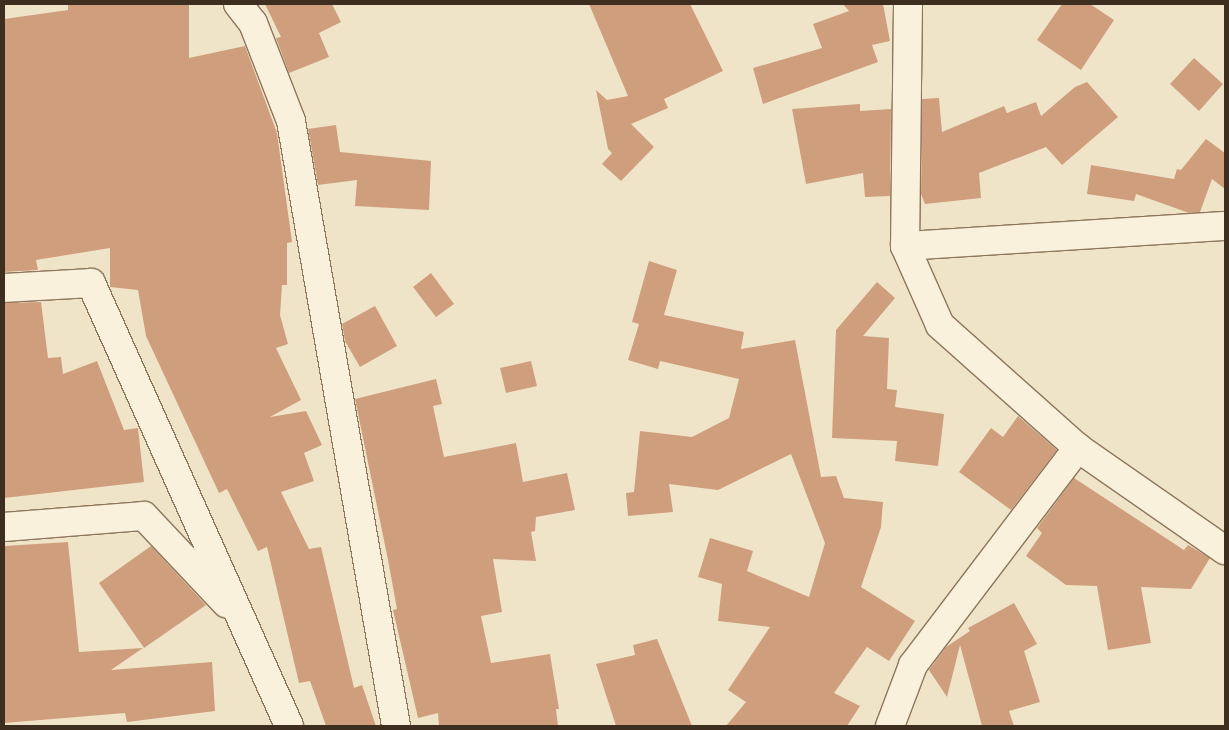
<!DOCTYPE html>
<html>
<head>
<meta charset="utf-8">
<style>
  body { margin:0 }
  #map { position:relative; width:1229px; height:730px; overflow:hidden; background:#f0e4c8; font-family:Spectral,serif }
  div>[style] { position:absolute }
  [style*='--x'] { left:calc(var(--x)*1px); top:calc(var(--y)*1px); width:calc(var(--w)*1px); rotate:calc(var(--a)*1deg) }
  .building>* { inset:0; background:#cf9f7d }
  .roads { filter:drop-shadow(1px 0 #8d765c) drop-shadow(-1px 0 #8d765c) drop-shadow(0 1px #8d765c) drop-shadow(0 -1px #8d765c) }
  .minor>* { height:28px; margin:-14px; padding:0 14px; transform-origin:14px; border-radius:14px; background:#faf1dc }
  span { translate:-50% -50%; white-space:nowrap; text-align:center; line-height:1.15; -webkit-text-stroke:4.5px #f7eed8; paint-order:stroke }
  .frame { position:absolute; inset:0; border:5px solid #3d2e20; pointer-events:none }
</style>
</head>
<body>
<div id="map">
  <div class="building">
    <i style="clip-path:polygon(68px 4px,189px 4px,189px 58px,245px 46px,277px 133px,292px 242px,287px 243px,287px 285px,282px 285px,280px 315px,288px 344px,276px 348px,301px 400px,270px 417px,306px 411px,322px 445px,304px 453px,314px 481px,281px 492px,309px 549px,321px 547px,354px 688px,362px 685px,376px 726px,326px 726px,310px 681px,299px 683px,267px 547px,258px 551px,227px 489px,219px 493px,146px 336px,138px 290px,110px 287px,110px 248px,36px 260px,38px 270px,4px 272px,4px 19px,68px 10px)"></i>
    <i style="clip-path:polygon(265px 4px,332px 4px,341px 22px,319px 33px,329px 57px,289px 73px,276px 38px,281px 37px)"></i>
    <i style="clip-path:polygon(589px 4px,690px 4px,723px 71px,664px 99px,668px 108px,631px 124px,654px 147px,621px 181px,602px 164px,612px 153px,608px 149px,596px 90px,607px 100px,628px 96px)"></i>
    <i style="clip-path:polygon(843px 4px,883px 4px,890px 41px,872px 45px,878px 62px,763px 104px,753px 68px,822px 48px,813px 24px,849px 11px)"></i>
    <i style="clip-path:polygon(1062px 4px,1090px 4px,1114px 20px,1081px 70px,1037px 40px)"></i>
    <i style="clip-path:polygon(1194px 58px,1223px 84px,1199px 111px,1170px 84px)"></i>
    <i style="clip-path:polygon(1087px 82px,1118px 117px,1062px 165px,1046px 147px,979px 173px,981px 198px,925px 204px,921px 194px,922px 99px,939px 98px,942px 132px,1004px 106px,1007px 113px,1036px 102px,1041px 116px,1075px 87px)"></i>
    <i style="clip-path:polygon(860px 104px,860px 111px,891px 109px,890px 196px,865px 197px,863px 173px,806px 184px,792px 109px)"></i>
    <i style="clip-path:polygon(336px 125px,340px 152px,431px 161px,429px 210px,355px 206px,357px 180px,318px 185px,308px 129px)"></i>
    <i style="clip-path:polygon(1206px 139px,1225px 153px,1225px 189px,1212px 179px,1200px 212px,1189px 213px,1136px 194px,1134px 201px,1087px 194px,1091px 165px,1174px 179px,1177px 169px,1181px 170px)"></i>
    <i style="clip-path:polygon(649px 261px,677px 270px,664px 315px,744px 332px,741px 349px,795px 340px,821px 477px,836px 476px,844px 498px,883px 502px,881px 527px,861px 587px,915px 621px,889px 661px,867px 647px,834px 693px,860px 706px,847px 726px,726px 726px,746px 702px,728px 690px,770px 627px,718px 621px,722px 584px,698px 577px,710px 538px,753px 551px,747px 571px,809px 597px,825px 543px,791px 454px,718px 490px,669px 484px,673px 512px,628px 516px,626px 493px,634px 492px,640px 431px,692px 437px,729px 418px,739px 379px,660px 361px,658px 369px,628px 360px,639px 324px,632px 322px)"></i>
    <i style="clip-path:polygon(431px 273px,454px 304px,436px 317px,413px 287px)"></i>
    <i style="clip-path:polygon(877px 282px,895px 298px,863px 336px,889px 338px,887px 389px,897px 390px,895px 407px,944px 414px,938px 466px,895px 461px,897px 441px,832px 438px,836px 330px)"></i>
    <i style="clip-path:polygon(41px 302px,48px 358px,61px 357px,63px 374px,97px 361px,124px 430px,138px 428px,144px 482px,4px 498px,4px 303px)"></i>
    <i style="clip-path:polygon(375px 306px,397px 346px,360px 367px,345px 341px,342px 324px)"></i>
    <i style="clip-path:polygon(531px 361px,537px 386px,506px 393px,500px 368px)"></i>
    <i style="clip-path:polygon(436px 379px,442px 404px,433px 406px,444px 457px,516px 443px,523px 482px,567px 473px,575px 510px,536px 517px,535px 531px,531px 532px,536px 561px,493px 559px,502px 612px,481px 616px,491px 663px,550px 654px,559px 709px,556px 709px,558px 726px,439px 726px,438px 713px,418px 718px,393px 610px,397px 609px,388px 560px,355px 399px)"></i>
    <i style="clip-path:polygon(1018px 416px,1057px 450px,1011px 510px,959px 472px,991px 428px,1003px 437px)"></i>
    <i style="clip-path:polygon(1074px 478px,1184px 550px,1188px 545px,1210px 558px,1191px 589px,1141px 587px,1151px 643px,1108px 650px,1097px 586px,1066px 585px,1026px 556px,1042px 533px,1037px 528px)"></i>
    <i style="clip-path:polygon(68px 542px,79px 652px,143px 648px,111px 670px,212px 662px,215px 711px,127px 722px,125px 713px,4px 723px,4px 546px)"></i>
    <i style="clip-path:polygon(151px 546px,206px 605px,144px 648px,99px 583px)"></i>
    <i style="clip-path:polygon(1014px 603px,1037px 644px,1024px 651px,1040px 702px,1009px 711px,1014px 726px,982px 726px,960px 645px,947px 697px,929px 670px,946px 647px,970px 631px,968px 628px)"></i>
    <i style="clip-path:polygon(657px 639px,692px 726px,616px 726px,596px 664px,635px 655px,633px 645px)"></i>
  </div>
  <div class="roads">
    <div class="minor">
      <i style="--x:238;--y:4;--w:24;--a:52"></i>
      <i style="--x:253;--y:23;--w:105;--a:68.8"></i>
      <i style="--x:291;--y:121;--w:614;--a:80.15"></i>
      <i style="--x:908;--y:4;--w:242;--a:90.7"></i>
      <i style="--x:905;--y:246;--w:86;--a:66.1"></i>
      <i style="--x:940;--y:325;--w:185;--a:41.7"></i>
      <i style="--x:1078;--y:448;--w:179;--a:34.8"></i>
      <i style="--x:905;--y:246;--w:321;--a:-3.6"></i>
      <i style="--x:4;--y:288;--w:87;--a:-3.3"></i>
      <i style="--x:91;--y:283;--w:485;--a:65.9"></i>
      <i style="--x:4;--y:527;--w:140;--a:-4.5"></i>
      <i style="--x:144;--y:516;--w:120;--a:46.7"></i>
      <i style="--x:890;--y:726;--w:65;--a:-69.3"></i>
      <i style="--x:913;--y:665;--w:273;--a:-52.8"></i>
    </div>
  </div>
  <div class="frame"></div>
</div>
</body>
</html>
